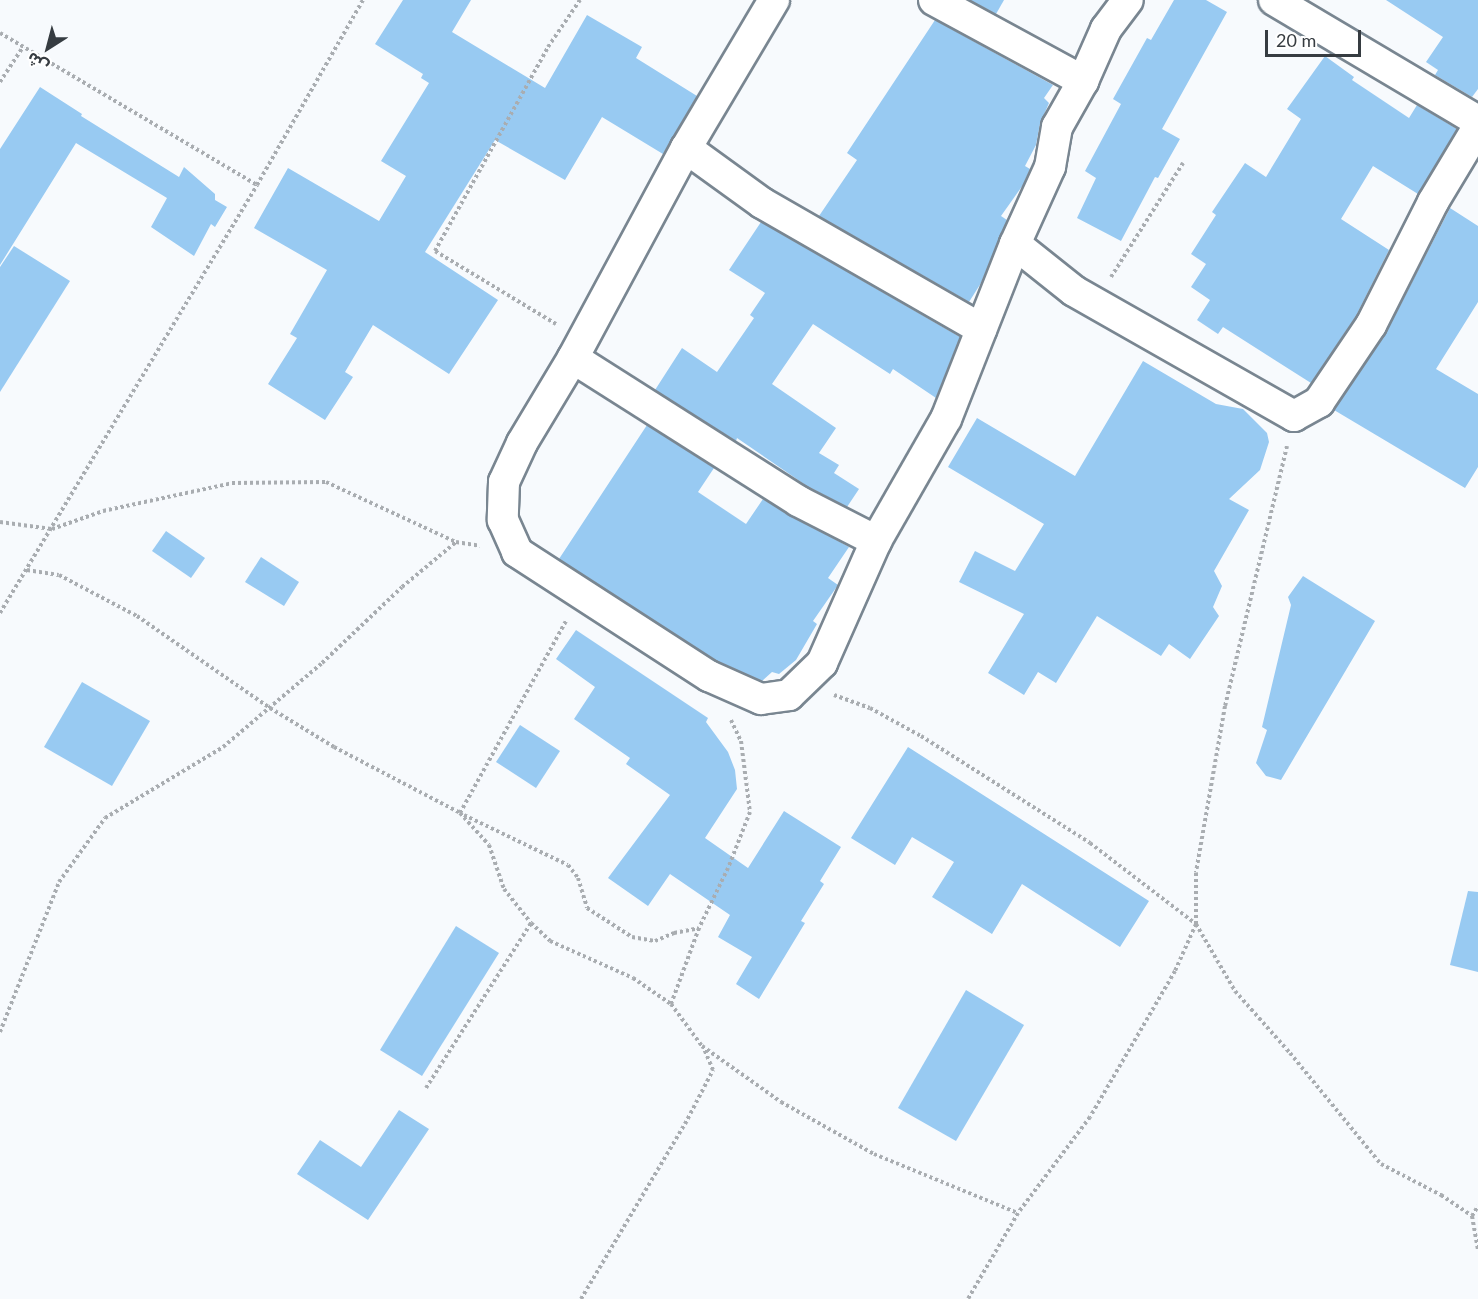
<!DOCTYPE html>
<html>
<head>
<meta charset="utf-8">
<style>
  body { margin:0 }
  #map { position:relative; width:1478px; height:1299px; overflow:hidden; background:#f7fafd; font-family:Lato,"Noto Sans Arabic",sans-serif }
  div>[style] { position:absolute }
  [style*='--x'] { left:calc(var(--x)*1px); top:calc(var(--y)*1px); width:calc(var(--w)*1px); rotate:calc(var(--a)*1deg) }
  .building>* { inset:0; background:#98caf2 }
  .path>* { height:4px; margin-top:-2px; transform-origin:0; background:repeating-linear-gradient(90deg,#a9adb1 0 3px,transparent 0 6px) }
  .roads { filter:drop-shadow(2px 0 #798691) drop-shadow(-2px 0 #798691) drop-shadow(0 2px #798691) drop-shadow(0 -2px #798691) }
  .street>* { height:30px; margin:-15px; padding:0 15px; transform-origin:15px; border-radius:15px; background:#fff }
  span { translate:-50% -50%; white-space:nowrap; text-align:center; line-height:1.15; -webkit-text-stroke:5px #fff; paint-order:stroke }
  .north { position:absolute; left:18px; top:18px; width:60px; height:60px; -webkit-text-stroke:4px #fff; paint-order:stroke; rotate:216deg; font-size:16px; font-weight:700; line-height:24px; text-align:center; color:#363c41 }
  .north::after { content:''; display:block; margin:auto; width:21px; height:27px; background:#363c41; clip-path:polygon(50% 0,100% 100%,50% 72%,0 100%) }
  .scale { position:absolute; left:1265px; top:30px; width:96px; height:27px; box-sizing:border-box; border:3px solid #363c41; border-top:0; padding-left:8px; font-size:18px; line-height:21px; white-space:nowrap; color:#363c41; -webkit-text-stroke:4px #fff; paint-order:stroke }
</style>
</head>
<body>
<div id="map">
  <div class="building">
    <i style="clip-path:polygon(403px 0,471px 0,452px 32px,545px 88px,587px 15px,642px 47px,636px 58px,697px 96px,663px 154px,602px 117px,565px 180px,495px 140px,425px 252px,498px 300px,449px 374px,373px 325px,345px 372px,353px 377px,325px 420px,268px 384px,297px 338px,290px 334px,327px 270px,254px 228px,288px 168px,379px 221px,406px 176px,381px 161px,429px 83px,421px 78px,423px 74px,375px 44px)"></i>
    <i style="clip-path:polygon(970px 0,1004px 0,996px 14px)"></i>
    <i style="clip-path:polygon(1174px 0,1206px 0,1227px 12px,1162px 129px,1180px 139px,1158px 178px,1155px 177px,1121px 241px,1077px 218px,1096px 178px,1085px 171px,1121px 104px,1113px 99px,1147px 38px,1151px 40px)"></i>
    <i style="clip-path:polygon(1386px 0,1478px 0,1478px 89px,1472px 97px,1435px 75px,1438px 70px,1426px 62px,1443px 37px)"></i>
    <i style="clip-path:polygon(935px 20px,1053px 85px,1044px 98px,1049px 103px,1040px 124px,1036px 145px,1025px 166px,1030px 169px,1023px 185px,1001px 216px,1007px 220px,981px 283px,969px 302px,819px 216px,857px 160px,847px 153px)"></i>
    <i style="clip-path:polygon(1325px 56px,1354px 77px,1352px 80px,1409px 118px,1417px 105px,1457px 129px,1418px 194px,1373px 166px,1341px 219px,1389px 250px,1356px 316px,1311px 383px,1223px 327px,1218px 334px,1197px 320px,1210px 300px,1191px 287px,1206px 264px,1191px 254px,1216px 215px,1212px 212px,1245px 163px,1266px 177px,1301px 119px,1287px 109px)"></i>
    <i style="clip-path:polygon(40px 87px,82px 114px,81px 116px,179px 177px,184px 167px,215px 194px,215px 200px,227px 207px,215px 227px,211px 224px,194px 256px,151px 227px,167px 198px,76px 143px,0 265px,0 149px)"></i>
    <i style="clip-path:polygon(1450px 208px,1478px 226px,1478px 302px,1436px 369px,1478px 394px,1478px 467px,1465px 488px,1334px 410px,1386px 333px)"></i>
    <i style="clip-path:polygon(761px 222px,960px 337px,936px 398px,893px 369px,890px 374px,813px 324px,772px 384px,836px 428px,819px 453px,839px 465px,834px 473px,859px 489px,847px 507px,807px 486px,737px 438px,736px 441px,655px 390px,682px 348px,717px 372px,754px 318px,750px 315px,765px 293px,729px 270px)"></i>
    <i style="clip-path:polygon(14px 246px,70px 281px,0 392px,0 267px)"></i>
    <i style="clip-path:polygon(1143px 361px,1216px 404px,1243px 409px,1267px 433px,1269px 442px,1260px 470px,1229px 499px,1249px 510px,1214px 571px,1222px 586px,1213px 607px,1219px 616px,1190px 659px,1169px 644px,1161px 656px,1097px 616px,1056px 683px,1038px 672px,1024px 695px,988px 673px,1024px 614px,959px 582px,975px 551px,1015px 571px,1044px 524px,948px 467px,977px 418px,1075px 476px)"></i>
    <i style="clip-path:polygon(647px 425px,714px 468px,698px 492px,746px 524px,763px 499px,849px 547px,828px 578px,838px 585px,813px 621px,817px 624px,796px 660px,779px 674px,772px 672px,762px 681px,717px 661px,559px 559px)"></i>
    <i style="clip-path:polygon(166px 531px,205px 558px,191px 578px,152px 551px)"></i>
    <i style="clip-path:polygon(261px 557px,299px 582px,284px 606px,245px 582px)"></i>
    <i style="clip-path:polygon(1303px 576px,1375px 621px,1281px 780px,1266px 776px,1256px 763px,1267px 730px,1262px 727px,1291px 605px,1288px 597px)"></i>
    <i style="clip-path:polygon(576px 630px,708px 718px,706px 722px,728px 752px,735px 770px,737px 789px,705px 838px,748px 868px,784px 811px,841px 847px,820px 881px,824px 884px,801px 921px,805px 923px,759px 999px,736px 984px,752px 957px,718px 937px,730px 915px,670px 874px,648px 906px,608px 878px,670px 795px,626px 764px,630px 758px,574px 719px,595px 687px,556px 659px)"></i>
    <i style="clip-path:polygon(82px 682px,150px 721px,112px 786px,44px 747px)"></i>
    <i style="clip-path:polygon(520px 725px,560px 751px,536px 788px,496px 762px)"></i>
    <i style="clip-path:polygon(908px 747px,1149px 901px,1120px 947px,1022px 884px,992px 934px,932px 897px,954px 862px,912px 837px,895px 865px,851px 838px)"></i>
    <i style="clip-path:polygon(1468px 891px,1478px 892px,1478px 972px,1450px 965px)"></i>
    <i style="clip-path:polygon(456px 926px,499px 953px,422px 1076px,380px 1050px)"></i>
    <i style="clip-path:polygon(966px 990px,1024px 1025px,956px 1141px,898px 1108px)"></i>
    <i style="clip-path:polygon(399px 1110px,429px 1129px,368px 1220px,297px 1174px,320px 1140px,361px 1167px)"></i>
  </div>
  <div class="path">
    <i style="--x:0;--y:33;--w:299;--a:30.6"></i>
    <i style="--x:0;--y:82;--w:42;--a:-56.7"></i>
    <i style="--x:1111;--y:277;--w:135;--a:-57.7"></i>
    <i style="--x:556;--y:324;--w:141;--a:-148.9"></i>
    <i style="--x:435;--y:251;--w:233;--a:-61"></i>
    <i style="--x:548;--y:47;--w:57;--a:-55.8"></i>
    <i style="--x:1287;--y:446;--w:267;--a:103.4"></i>
    <i style="--x:1225;--y:706;--w:169;--a:99.9"></i>
    <i style="--x:1196;--y:873;--w:51;--a:90"></i>
    <i style="--x:1196;--y:924;--w:78;--a:59.8"></i>
    <i style="--x:1235;--y:991;--w:83;--a:48.4"></i>
    <i style="--x:1290;--y:1053;--w:144;--a:50.7"></i>
    <i style="--x:1381;--y:1164;--w:68;--a:27.3"></i>
    <i style="--x:1441;--y:1195;--w:37;--a:34"></i>
    <i style="--x:1472;--y:1216;--w:36;--a:80"></i>
    <i style="--x:0;--y:522;--w:52;--a:7.7"></i>
    <i style="--x:52;--y:529;--w:54;--a:-19.4"></i>
    <i style="--x:103;--y:511;--w:132;--a:-12.2"></i>
    <i style="--x:232;--y:483;--w:94;--a:-0.6"></i>
    <i style="--x:326;--y:482;--w:143;--a:24.8"></i>
    <i style="--x:27;--y:570;--w:32;--a:9"></i>
    <i style="--x:59;--y:575;--w:88;--a:27.7"></i>
    <i style="--x:137;--y:616;--w:162;--a:34.7"></i>
    <i style="--x:270;--y:708;--w:75;--a:31.4"></i>
    <i style="--x:334;--y:747;--w:142;--a:27.6"></i>
    <i style="--x:460;--y:813;--w:219;--a:-61.1"></i>
    <i style="--x:0;--y:613;--w:499;--a:-59"></i>
    <i style="--x:257;--y:185;--w:213;--a:-60.2"></i>
    <i style="--x:834;--y:695;--w:38;--a:20"></i>
    <i style="--x:870;--y:708;--w:58;--a:28.8"></i>
    <i style="--x:921;--y:736;--w:200;--a:32.3"></i>
    <i style="--x:1090;--y:843;--w:133;--a:37.4"></i>
    <i style="--x:1196;--y:924;--w:51;--a:114.1"></i>
    <i style="--x:1175;--y:971;--w:169;--a:120.2"></i>
    <i style="--x:1090;--y:1117;--w:120;--a:126.9"></i>
    <i style="--x:1018;--y:1213;--w:99;--a:120.2"></i>
    <i style="--x:731;--y:720;--w:23;--a:65"></i>
    <i style="--x:741;--y:741;--w:72;--a:82.8"></i>
    <i style="--x:750;--y:812;--w:60;--a:111.4"></i>
    <i style="--x:728;--y:868;--w:67;--a:115.8"></i>
    <i style="--x:699;--y:928;--w:81;--a:110.2"></i>
    <i style="--x:671;--y:1004;--w:52;--a:53.6"></i>
    <i style="--x:702;--y:1046;--w:97;--a:35.3"></i>
    <i style="--x:781;--y:1102;--w:107;--a:29.2"></i>
    <i style="--x:874;--y:1154;--w:156;--a:22.3"></i>
    <i style="--x:460;--y:813;--w:43;--a:47.8"></i>
    <i style="--x:489;--y:845;--w:46;--a:71.2"></i>
    <i style="--x:504;--y:889;--w:43;--a:51.5"></i>
    <i style="--x:531;--y:923;--w:26;--a:43"></i>
    <i style="--x:550;--y:941;--w:91;--a:24"></i>
    <i style="--x:633;--y:978;--w:46;--a:34.4"></i>
    <i style="--x:464;--y:815;--w:115;--a:25.7"></i>
    <i style="--x:568;--y:865;--w:16;--a:52"></i>
    <i style="--x:578;--y:878;--w:31;--a:73"></i>
    <i style="--x:587;--y:908;--w:54;--a:32.8"></i>
    <i style="--x:632;--y:937;--w:23;--a:10"></i>
    <i style="--x:655;--y:941;--w:21;--a:-23"></i>
    <i style="--x:674;--y:933;--w:25;--a:-11"></i>
    <i style="--x:0;--y:1032;--w:161;--a:-68.5"></i>
    <i style="--x:59;--y:882;--w:79;--a:-54.3"></i>
    <i style="--x:105;--y:818;--w:138;--a:-31"></i>
    <i style="--x:223;--y:747;--w:130;--a:-40.3"></i>
    <i style="--x:322;--y:663;--w:110;--a:-43.5"></i>
    <i style="--x:402;--y:587;--w:70;--a:-39.8"></i>
    <i style="--x:456;--y:542;--w:24;--a:9"></i>
    <i style="--x:426;--y:1088;--w:196;--a:-57.5"></i>
    <i style="--x:1472;--y:1216;--w:12;--a:-59"></i>
    <i style="--x:581;--y:1299;--w:204;--a:-59.3"></i>
    <i style="--x:685;--y:1124;--w:61;--a:-62.6"></i>
    <i style="--x:713;--y:1070;--w:25;--a:-113"></i>
  </div>
  <div class="roads">
    <div class="street">
      <i style="--x:774;--y:0;--w:172;--a:120.7"></i>
      <i style="--x:686;--y:148;--w:238;--a:118.3"></i>
      <i style="--x:573;--y:358;--w:99;--a:121"></i>
      <i style="--x:522;--y:443;--w:43;--a:114.8"></i>
      <i style="--x:504;--y:482;--w:38;--a:92"></i>
      <i style="--x:503;--y:520;--w:35;--a:66"></i>
      <i style="--x:517;--y:552;--w:229;--a:32.9"></i>
      <i style="--x:709;--y:676;--w:57;--a:23.9"></i>
      <i style="--x:761;--y:699;--w:28;--a:-8"></i>
      <i style="--x:789;--y:695;--w:46;--a:-44.1"></i>
      <i style="--x:822;--y:663;--w:133;--a:-66.1"></i>
      <i style="--x:876;--y:541;--w:141;--a:-60.2"></i>
      <i style="--x:946;--y:419;--w:188;--a:-68.5"></i>
      <i style="--x:1015;--y:244;--w:85;--a:-65.6"></i>
      <i style="--x:1050;--y:167;--w:41;--a:-80.1"></i>
      <i style="--x:1057;--y:127;--w:53;--a:-60.5"></i>
      <i style="--x:1083;--y:81;--w:57;--a:-66.1"></i>
      <i style="--x:1106;--y:29;--w:36;--a:-53"></i>
      <i style="--x:934;--y:0;--w:170;--a:28.5"></i>
      <i style="--x:1274;--y:0;--w:237;--a:30.7"></i>
      <i style="--x:686;--y:148;--w:94;--a:35.9"></i>
      <i style="--x:762;--y:203;--w:253;--a:29.9"></i>
      <i style="--x:1015;--y:244;--w:75;--a:38.5"></i>
      <i style="--x:1074;--y:291;--w:253;--a:29.6"></i>
      <i style="--x:1294;--y:416;--w:29;--a:-29"></i>
      <i style="--x:1319;--y:402;--w:93;--a:-56"></i>
      <i style="--x:1371;--y:325;--w:138;--a:-63.2"></i>
      <i style="--x:1433;--y:202;--w:87;--a:-59"></i>
      <i style="--x:573;--y:358;--w:267;--a:32.4"></i>
      <i style="--x:798;--y:501;--w:88;--a:27.1"></i>
    </div>
  </div>
  <div class="north">ش</div>
  <div class="scale">20 m</div>
</div>
</body>
</html>
